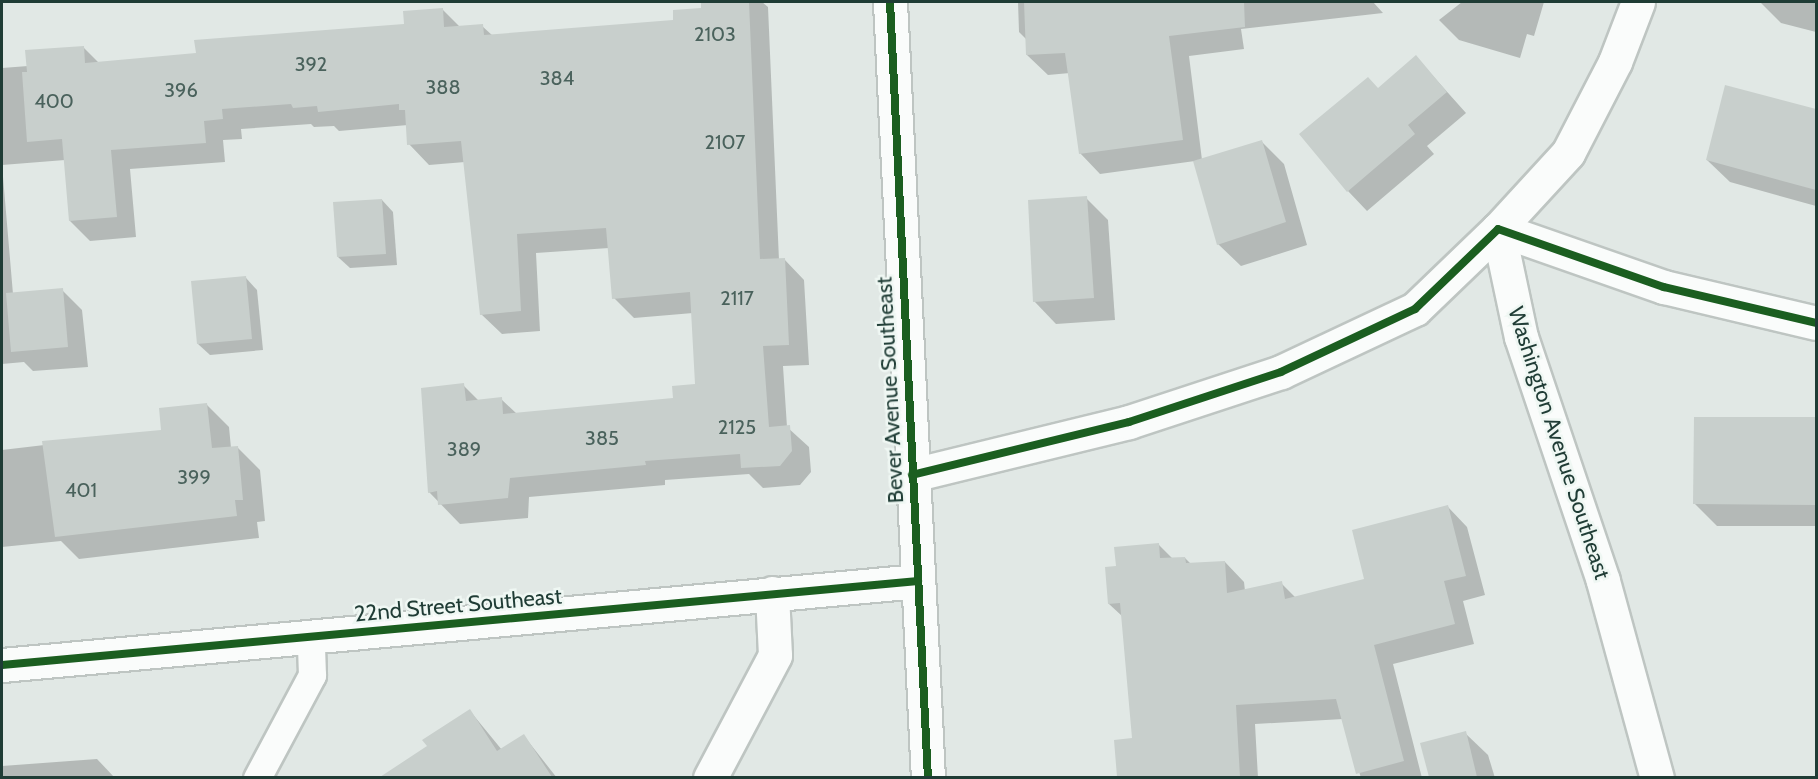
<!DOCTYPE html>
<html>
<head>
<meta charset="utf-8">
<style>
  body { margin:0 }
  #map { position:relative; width:1818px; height:779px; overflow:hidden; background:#e1e8e5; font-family:Cabin,sans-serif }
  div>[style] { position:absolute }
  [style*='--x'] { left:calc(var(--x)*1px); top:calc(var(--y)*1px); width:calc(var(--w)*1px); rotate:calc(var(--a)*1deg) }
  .shadow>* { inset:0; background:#0003 }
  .building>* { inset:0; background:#c8cfcc }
  .roads { filter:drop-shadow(2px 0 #bec5c2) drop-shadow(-2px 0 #bec5c2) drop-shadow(0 2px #bec5c2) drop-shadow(0 -2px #bec5c2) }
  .lane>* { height:27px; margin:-13.5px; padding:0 13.5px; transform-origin:13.5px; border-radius:13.5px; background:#fafcfb }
  .street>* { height:33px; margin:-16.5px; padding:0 16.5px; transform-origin:16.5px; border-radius:16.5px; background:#fafcfb }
  .secondary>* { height:33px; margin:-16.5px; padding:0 16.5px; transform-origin:16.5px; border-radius:16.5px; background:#fafcfb }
  .cycleway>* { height:8px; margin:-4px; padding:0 4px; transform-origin:4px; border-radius:4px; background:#1b5e20 }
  span { translate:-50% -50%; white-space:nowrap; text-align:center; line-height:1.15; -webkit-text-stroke:5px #eff7f3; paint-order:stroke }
  .number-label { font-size:20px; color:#4a625c }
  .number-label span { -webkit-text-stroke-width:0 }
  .street-label { font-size:22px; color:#1f3c35 }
  .frame { position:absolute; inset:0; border:3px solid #1f3c35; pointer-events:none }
</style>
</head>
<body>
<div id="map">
  <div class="shadow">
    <i style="clip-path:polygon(702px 2px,762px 2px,768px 7px,779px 260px,784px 259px,804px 280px,809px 365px,783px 366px,787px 427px,809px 447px,811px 472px,800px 485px,763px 488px,749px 474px,665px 480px,665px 485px,529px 497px,528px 518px,460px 524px,429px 492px,463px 385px,479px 401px,501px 399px,517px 414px,675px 400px,697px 386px,693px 313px,634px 318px,614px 298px,609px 248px,536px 253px,540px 331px,502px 334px,481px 314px,465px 162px,429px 165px,409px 144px,408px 125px,339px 131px,334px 126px,314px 127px,311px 124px,241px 129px,242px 139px,223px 140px,225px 162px,130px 169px,136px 237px,90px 241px,70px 221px,65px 160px,2px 165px,13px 294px,62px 290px,82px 310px,88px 367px,33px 371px,24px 362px,2px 364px,2px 68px,28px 66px,83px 47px,99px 63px,197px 54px,405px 25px,443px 10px,460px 27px,482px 26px,493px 36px,675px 22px,702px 10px)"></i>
    <i style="clip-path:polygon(1018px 2px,1373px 2px,1383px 13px,1241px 29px,1244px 49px,1189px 56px,1202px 160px,1262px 142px,1284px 164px,1307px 245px,1241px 266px,1218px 244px,1195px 161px,1100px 174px,1080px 153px,1070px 73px,1048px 75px,1027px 55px,1027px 40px,1019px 32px)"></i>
    <i style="clip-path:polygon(1462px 2px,1544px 2px,1534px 36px,1527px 34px,1520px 58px,1459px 40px,1439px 20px)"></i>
    <i style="clip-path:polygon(1760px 2px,1816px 2px,1816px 32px,1781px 23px)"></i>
    <i style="clip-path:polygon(1416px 57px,1466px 113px,1427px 146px,1434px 154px,1367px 211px,1348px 191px,1379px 89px)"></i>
    <i style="clip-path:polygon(1726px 87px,1816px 111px,1816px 206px,1730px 182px,1707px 160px)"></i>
    <i style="clip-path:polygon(1086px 198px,1108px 220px,1115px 320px,1056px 324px,1034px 301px)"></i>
    <i style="clip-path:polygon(382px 200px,393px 212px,397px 265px,350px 268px,338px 257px)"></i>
    <i style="clip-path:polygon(246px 278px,257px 290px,263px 350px,210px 355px,198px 344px)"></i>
    <i style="clip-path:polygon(207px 405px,229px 427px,231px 448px,237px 447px,260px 470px,265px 521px,257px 522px,259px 538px,79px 559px,61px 541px,2px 547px,2px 450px,163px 431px)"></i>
    <i style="clip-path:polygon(1695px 418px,1816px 419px,1816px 526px,1717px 526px,1695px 504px)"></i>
    <i style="clip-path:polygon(1448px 507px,1467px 527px,1485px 595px,1463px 601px,1474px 644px,1393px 664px,1422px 778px,1361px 778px,1343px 719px,1255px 724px,1258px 778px,1119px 778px,1116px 741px,1133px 740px,1122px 616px,1109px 604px,1117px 568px,1159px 545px,1173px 559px,1185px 558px,1191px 564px,1225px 562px,1244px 582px,1245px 591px,1281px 583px,1296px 598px,1366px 580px)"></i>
    <i style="clip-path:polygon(470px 711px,502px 750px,524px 736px,557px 778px,382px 778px,429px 747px)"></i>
    <i style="clip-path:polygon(1465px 733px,1488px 755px,1495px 778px,1430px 778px,1422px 744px)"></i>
    <i style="clip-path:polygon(97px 759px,115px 778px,2px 778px,2px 766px)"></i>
  </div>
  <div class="building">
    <i style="clip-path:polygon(701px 2px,749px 2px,760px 259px,785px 258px,789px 345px,763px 346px,769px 427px,790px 425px,792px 451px,780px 466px,741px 468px,740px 454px,645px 461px,646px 465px,510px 478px,508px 498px,438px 505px,437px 491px,428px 493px,421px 388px,464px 383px,466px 401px,502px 397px,503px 414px,673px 398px,672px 386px,695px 384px,690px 292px,612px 299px,606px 228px,517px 234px,521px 311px,480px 315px,461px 141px,407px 145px,405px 110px,399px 110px,399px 104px,318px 112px,317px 106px,293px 108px,291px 104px,222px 109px,223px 119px,204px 121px,206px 143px,111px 150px,117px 217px,69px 221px,62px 139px,27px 142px,22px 72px,27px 72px,25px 50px,84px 46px,85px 63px,196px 53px,194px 40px,404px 24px,403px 11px,443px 8px,444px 27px,483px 24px,484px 35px,673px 20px,673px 10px,701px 8px)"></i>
    <i style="clip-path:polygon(1024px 2px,1244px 2px,1245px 27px,1169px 36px,1183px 140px,1079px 154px,1065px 53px,1026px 55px)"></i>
    <i style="clip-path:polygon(1416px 55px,1447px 92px,1408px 125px,1415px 134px,1347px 192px,1299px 134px,1368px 77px,1378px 88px)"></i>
    <i style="clip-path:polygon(1725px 85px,1816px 109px,1816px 190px,1706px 160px)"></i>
    <i style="clip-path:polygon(1262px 140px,1286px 222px,1217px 245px,1193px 161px)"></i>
    <i style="clip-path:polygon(1087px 196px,1094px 298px,1033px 302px,1028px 200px)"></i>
    <i style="clip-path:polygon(382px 199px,386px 254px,337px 257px,333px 202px)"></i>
    <i style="clip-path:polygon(246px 276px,252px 339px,197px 344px,191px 281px)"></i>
    <i style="clip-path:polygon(63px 288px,68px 347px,11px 352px,6px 293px)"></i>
    <i style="clip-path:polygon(207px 403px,212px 448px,238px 446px,243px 500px,235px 500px,237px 516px,55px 537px,42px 441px,161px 430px,159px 408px)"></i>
    <i style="clip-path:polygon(1694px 417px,1816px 417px,1816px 505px,1693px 504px)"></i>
    <i style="clip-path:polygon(1448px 505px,1466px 576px,1444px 581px,1455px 624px,1374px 645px,1404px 761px,1356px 774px,1336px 699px,1236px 705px,1240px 777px,1117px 777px,1114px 740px,1132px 738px,1120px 603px,1108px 604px,1105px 567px,1116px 566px,1114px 547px,1159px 543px,1160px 558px,1185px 557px,1186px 563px,1225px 561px,1227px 593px,1282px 581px,1285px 599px,1364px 579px,1352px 530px)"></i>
    <i style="clip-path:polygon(470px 709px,497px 751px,524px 734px,552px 777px,380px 777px,427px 746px,422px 740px)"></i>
    <i style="clip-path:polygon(1466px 731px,1477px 777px,1429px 777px,1420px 743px)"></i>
  </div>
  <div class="roads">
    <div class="lane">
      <i style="--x:257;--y:778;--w:117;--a:-61.9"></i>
      <i style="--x:312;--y:675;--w:38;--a:-92"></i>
    </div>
    <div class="street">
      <i style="--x:1638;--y:2;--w:64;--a:111"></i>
      <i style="--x:1615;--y:62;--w:102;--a:117.3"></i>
      <i style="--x:1568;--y:153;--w:103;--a:132.6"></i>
      <i style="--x:1498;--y:229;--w:110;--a:78"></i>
      <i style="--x:1521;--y:337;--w:257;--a:71.4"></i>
      <i style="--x:1603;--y:581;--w:204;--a:74.7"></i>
      <i style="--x:912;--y:475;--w:223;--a:-13.7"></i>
      <i style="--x:1129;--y:422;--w:160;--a:-18.2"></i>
      <i style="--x:1281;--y:372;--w:148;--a:-25.2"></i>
      <i style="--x:1415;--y:309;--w:115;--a:-43.9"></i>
      <i style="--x:1498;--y:229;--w:176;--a:19.3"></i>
      <i style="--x:1664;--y:287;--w:156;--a:13.3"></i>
      <i style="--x:2;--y:665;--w:920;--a:-5.24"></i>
      <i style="--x:710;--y:778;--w:139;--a:-62.1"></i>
      <i style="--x:775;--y:655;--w:62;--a:-92.8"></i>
    </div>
    <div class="secondary">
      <i style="--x:890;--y:2;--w:777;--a:87.2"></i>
    </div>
  </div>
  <div class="cycleway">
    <i style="--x:890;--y:2;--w:777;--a:87.2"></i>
    <i style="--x:912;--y:475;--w:223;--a:-13.7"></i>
    <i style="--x:1129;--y:422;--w:160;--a:-18.2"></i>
    <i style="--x:1281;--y:372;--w:148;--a:-25.2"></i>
    <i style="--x:1415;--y:309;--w:115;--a:-43.9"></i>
    <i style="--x:1498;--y:229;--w:176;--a:19.3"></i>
    <i style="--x:1664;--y:287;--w:156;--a:13.3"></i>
    <i style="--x:2;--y:665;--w:920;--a:-5.24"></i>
  </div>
  <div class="number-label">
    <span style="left:715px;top:34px">2103</span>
    <span style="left:311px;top:64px">392</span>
    <span style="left:557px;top:78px">384</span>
    <span style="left:443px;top:87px">388</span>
    <span style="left:181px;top:90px">396</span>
    <span style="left:54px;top:101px">400</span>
    <span style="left:725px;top:142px">2107</span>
    <span style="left:737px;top:298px">2117</span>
    <span style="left:737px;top:427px">2125</span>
    <span style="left:602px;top:438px">385</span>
    <span style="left:464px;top:449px">389</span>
    <span style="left:194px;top:477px">399</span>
    <span style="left:81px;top:490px">401</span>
  </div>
  <div class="street-label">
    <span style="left:890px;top:390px;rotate:-93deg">Bever Avenue Southeast</span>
    <span style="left:1559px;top:443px;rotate:72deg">Washington Avenue Southeast</span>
    <span style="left:458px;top:605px;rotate:-5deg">22nd Street Southeast</span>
  </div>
  <div class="frame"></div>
</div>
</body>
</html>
